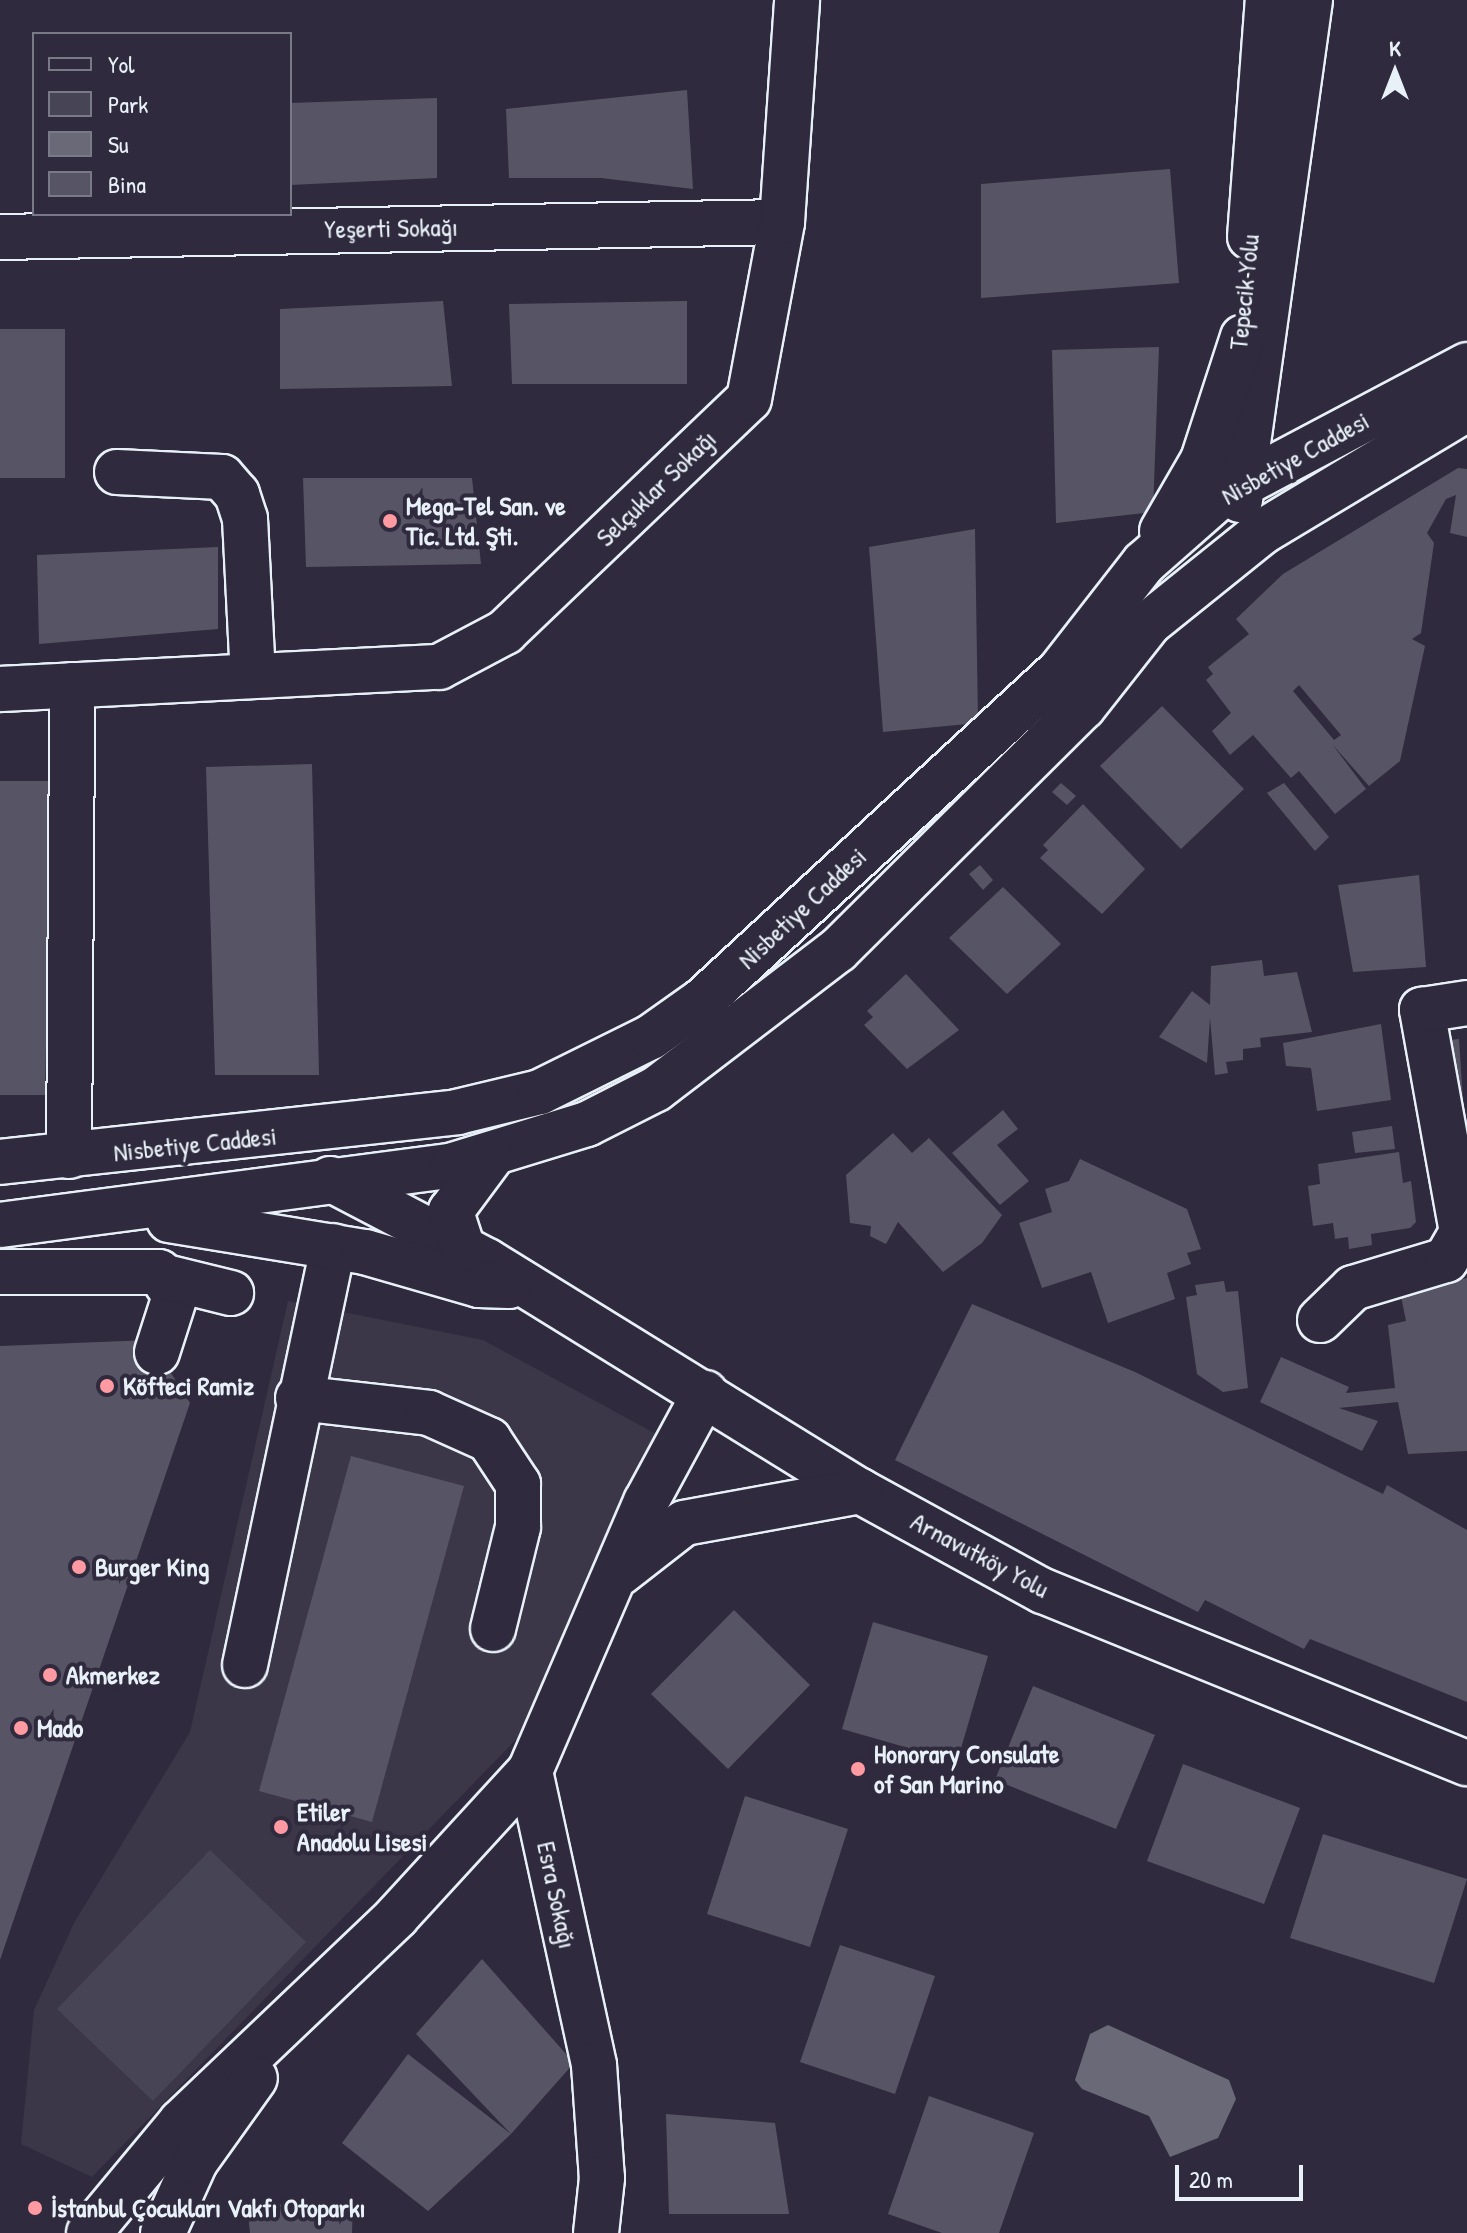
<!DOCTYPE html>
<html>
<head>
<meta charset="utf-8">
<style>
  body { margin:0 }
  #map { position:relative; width:1467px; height:2233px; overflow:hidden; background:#2f2a3d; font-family:"Patrick Hand",sans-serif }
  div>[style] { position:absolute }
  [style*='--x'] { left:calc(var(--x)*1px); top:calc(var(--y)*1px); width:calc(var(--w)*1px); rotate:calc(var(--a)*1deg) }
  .built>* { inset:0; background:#3b3749 }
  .green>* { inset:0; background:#464455 }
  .water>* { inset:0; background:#696978 }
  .building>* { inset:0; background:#575565 }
  .roads { filter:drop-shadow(2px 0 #e8f1f8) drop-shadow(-2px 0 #e8f1f8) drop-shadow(0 2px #e8f1f8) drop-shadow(0 -2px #e8f1f8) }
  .minor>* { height:44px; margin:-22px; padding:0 22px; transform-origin:22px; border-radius:22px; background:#2f2a3d }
  .major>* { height:44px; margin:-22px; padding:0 22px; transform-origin:22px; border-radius:22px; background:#2f2a3d }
  .dots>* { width:22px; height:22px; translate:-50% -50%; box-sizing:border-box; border:4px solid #2f2a3d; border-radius:50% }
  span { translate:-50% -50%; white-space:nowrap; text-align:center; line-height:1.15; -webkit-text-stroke:8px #2f2a3d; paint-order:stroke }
  .street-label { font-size:26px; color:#e8f1f8 }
  .poi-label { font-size:26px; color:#e8f1f8; font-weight:700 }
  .left { translate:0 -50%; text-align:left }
  .legend { position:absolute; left:32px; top:32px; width:260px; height:184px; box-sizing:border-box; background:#2f2a3d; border:2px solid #797a88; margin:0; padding:10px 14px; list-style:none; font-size:24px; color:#e8f1f8 }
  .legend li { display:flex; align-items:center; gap:16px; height:40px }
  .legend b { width:40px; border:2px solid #797a88 }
  .north { position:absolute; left:1355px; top:32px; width:80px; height:80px; -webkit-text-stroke:6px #2f2a3d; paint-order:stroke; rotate:0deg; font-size:22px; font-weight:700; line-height:32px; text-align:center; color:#e8f1f8 }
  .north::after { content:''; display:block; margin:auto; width:28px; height:36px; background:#e8f1f8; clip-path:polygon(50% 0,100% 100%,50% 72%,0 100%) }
  .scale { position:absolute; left:1175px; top:2165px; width:128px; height:36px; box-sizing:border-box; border:4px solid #e8f1f8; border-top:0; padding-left:10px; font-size:24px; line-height:28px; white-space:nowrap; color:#e8f1f8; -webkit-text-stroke:6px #2f2a3d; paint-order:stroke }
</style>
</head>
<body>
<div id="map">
  <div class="built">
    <i style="clip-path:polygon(288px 1301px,483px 1340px,658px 1435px,530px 1725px,92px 2177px,21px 2144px,34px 2010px,74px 1923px,190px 1732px)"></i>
  </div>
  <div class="green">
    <i style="clip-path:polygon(210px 1850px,306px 1942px,153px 2101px,57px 2009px)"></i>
  </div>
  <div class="water">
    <i style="clip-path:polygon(1108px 2025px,1229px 2080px,1236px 2099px,1218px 2138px,1170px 2157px,1149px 2116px,1082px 2089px,1075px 2080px,1090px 2034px)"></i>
  </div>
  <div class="building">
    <i style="clip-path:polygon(687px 90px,693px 189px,601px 178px,509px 178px,506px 109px)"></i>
    <i style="clip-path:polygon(437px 98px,437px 178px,290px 185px,290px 103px)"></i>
    <i style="clip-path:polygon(1170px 169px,1179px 283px,981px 298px,981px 184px)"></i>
    <i style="clip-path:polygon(443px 301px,452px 386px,280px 389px,280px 309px)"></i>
    <i style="clip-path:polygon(687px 301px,687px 384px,512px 384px,509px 304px)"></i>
    <i style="clip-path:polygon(0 329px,65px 329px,65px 478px,0 478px)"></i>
    <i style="clip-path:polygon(1159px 347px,1153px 512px,1056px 523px,1052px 350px)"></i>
    <i style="clip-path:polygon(evenodd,1458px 468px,1467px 469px,1467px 537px,1450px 533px,1456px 495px,1446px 499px,1427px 533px,1434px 543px,1421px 633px,1412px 639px,1425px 646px,1400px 761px,1369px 786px,1332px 744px,1366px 789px,1335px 814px,1299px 771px,1291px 778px,1253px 735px,1230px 755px,1212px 731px,1231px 713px,1206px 680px,1213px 674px,1208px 667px,1249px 634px,1236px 619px,1283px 574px,1458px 468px,1299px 685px,1341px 735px,1334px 740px,1293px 691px,1299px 685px)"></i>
    <i style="clip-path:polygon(303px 478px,472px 478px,481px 564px,306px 567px)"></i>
    <i style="clip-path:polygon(975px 529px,978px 723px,883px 732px,869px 547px)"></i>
    <i style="clip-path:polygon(218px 547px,218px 629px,39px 644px,37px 555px)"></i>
    <i style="clip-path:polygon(1162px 706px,1244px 789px,1181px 849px,1100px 766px)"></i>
    <i style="clip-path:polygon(312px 764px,319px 1075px,215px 1075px,206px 767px)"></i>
    <i style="clip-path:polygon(0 781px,51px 781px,45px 1095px,0 1095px)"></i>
    <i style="clip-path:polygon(1061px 783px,1076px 796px,1067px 805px,1052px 792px)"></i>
    <i style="clip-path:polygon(1284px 783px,1329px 837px,1315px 851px,1267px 793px)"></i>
    <i style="clip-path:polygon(1083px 804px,1145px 869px,1102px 914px,1040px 858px,1048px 850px,1043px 845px)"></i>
    <i style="clip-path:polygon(980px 865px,993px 880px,983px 890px,969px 874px)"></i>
    <i style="clip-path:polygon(1419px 875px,1426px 967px,1353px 972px,1338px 885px)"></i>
    <i style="clip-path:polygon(1003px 887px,1061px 944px,1007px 994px,949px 938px)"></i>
    <i style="clip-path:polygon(1262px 960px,1264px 976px,1297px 972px,1312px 1032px,1260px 1038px,1261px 1047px,1243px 1049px,1243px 1060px,1226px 1062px,1228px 1073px,1215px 1075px,1210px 1018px,1207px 1063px,1159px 1037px,1192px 991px,1210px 1005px,1211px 966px)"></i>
    <i style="clip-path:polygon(906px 974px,959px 1030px,907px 1069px,864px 1025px,873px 1017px,867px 1011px)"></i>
    <i style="clip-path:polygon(1381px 1024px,1391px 1100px,1317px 1111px,1311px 1068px,1286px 1066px,1283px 1043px)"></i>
    <i style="clip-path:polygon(1459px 1039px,1463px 1101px,1441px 1103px,1440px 1041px)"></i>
    <i style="clip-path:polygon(1003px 1110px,1018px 1129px,997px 1145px,1029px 1181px,1000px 1205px,952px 1153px)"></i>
    <i style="clip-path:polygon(1392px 1126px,1395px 1149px,1355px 1153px,1352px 1132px)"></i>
    <i style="clip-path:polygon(893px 1133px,912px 1153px,929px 1138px,1002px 1215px,982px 1243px,943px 1272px,898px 1222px,886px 1244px,870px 1236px,871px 1226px,850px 1223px,846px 1175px)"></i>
    <i style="clip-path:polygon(1399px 1152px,1403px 1183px,1411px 1181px,1416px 1222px,1410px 1228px,1371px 1234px,1372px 1245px,1349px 1249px,1348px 1237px,1335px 1239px,1333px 1223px,1313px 1226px,1308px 1186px,1320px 1184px,1318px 1164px)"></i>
    <i style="clip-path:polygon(1080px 1159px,1187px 1209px,1201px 1249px,1187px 1253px,1191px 1264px,1167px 1273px,1175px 1299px,1108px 1323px,1091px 1272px,1042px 1288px,1019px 1223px,1052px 1212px,1045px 1189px,1069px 1181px)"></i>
    <i style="clip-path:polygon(1467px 1278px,1467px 1451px,1408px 1454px,1398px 1402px,1339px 1408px,1378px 1421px,1362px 1451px,1260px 1402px,1281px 1357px,1349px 1387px,1346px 1393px,1395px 1388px,1388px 1325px,1406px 1321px,1400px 1291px)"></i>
    <i style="clip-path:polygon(1224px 1281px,1226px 1292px,1238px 1291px,1248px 1388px,1223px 1392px,1197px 1374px,1186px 1297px,1197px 1295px,1195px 1285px)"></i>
    <i style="clip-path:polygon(972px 1304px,1135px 1372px,1383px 1494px,1387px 1485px,1467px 1530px,1467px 1702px,1310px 1639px,1304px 1649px,1205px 1600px,1198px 1612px,895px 1460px)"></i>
    <i style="clip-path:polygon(150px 1340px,190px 1403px,0 1960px,0 1346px)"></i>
    <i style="clip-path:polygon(351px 1456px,464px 1486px,372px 1822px,259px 1791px)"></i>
    <i style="clip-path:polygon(734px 1610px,810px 1685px,728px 1769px,651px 1694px)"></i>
    <i style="clip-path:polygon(873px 1622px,988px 1656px,957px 1762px,842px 1729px)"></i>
    <i style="clip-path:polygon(1033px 1686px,1155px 1735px,1116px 1829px,995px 1780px)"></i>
    <i style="clip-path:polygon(1183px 1764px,1300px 1808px,1264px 1904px,1147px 1861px)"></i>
    <i style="clip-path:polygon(745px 1796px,848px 1829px,810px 1947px,707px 1914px)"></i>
    <i style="clip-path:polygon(1323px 1834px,1467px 1879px,1434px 1983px,1290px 1938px)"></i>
    <i style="clip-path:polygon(840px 1945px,935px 1976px,895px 2094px,800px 2062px)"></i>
    <i style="clip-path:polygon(482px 1959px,574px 2063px,511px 2134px,428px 2211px,342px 2143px,408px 2054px,511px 2134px,416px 2034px)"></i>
    <i style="clip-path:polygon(929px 2096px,1034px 2133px,999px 2233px,942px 2233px,888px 2214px)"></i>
    <i style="clip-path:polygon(666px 2114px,775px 2123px,789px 2214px,669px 2214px)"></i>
    <i style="clip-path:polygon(353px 2203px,352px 2233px,250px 2233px,247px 2205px)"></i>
  </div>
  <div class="roads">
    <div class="minor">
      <i style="--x:0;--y:237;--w:782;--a:-1.1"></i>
      <i style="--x:117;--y:472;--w:105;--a:2.7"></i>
      <i style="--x:222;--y:477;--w:23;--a:49"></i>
      <i style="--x:237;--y:494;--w:26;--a:72"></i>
      <i style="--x:245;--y:519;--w:157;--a:87.1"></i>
      <i style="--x:0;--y:689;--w:440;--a:-2.9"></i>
      <i style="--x:439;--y:667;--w:75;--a:-27.9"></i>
      <i style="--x:505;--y:632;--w:337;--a:-43.7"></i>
      <i style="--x:749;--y:399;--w:180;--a:-79.4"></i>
      <i style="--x:782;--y:222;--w:223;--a:-86.1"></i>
      <i style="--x:69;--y:1156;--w:471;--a:-89.6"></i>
      <i style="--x:0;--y:1272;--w:159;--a:0"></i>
      <i style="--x:159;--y:1272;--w:29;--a:56"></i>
      <i style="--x:175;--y:1296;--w:59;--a:107.8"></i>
      <i style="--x:170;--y:1278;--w:63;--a:13.8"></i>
      <i style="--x:1320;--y:1320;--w:46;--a:-44.1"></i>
      <i style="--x:1353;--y:1288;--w:97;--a:-16.8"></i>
      <i style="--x:1446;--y:1260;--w:32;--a:-60"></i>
      <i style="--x:1462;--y:1232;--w:226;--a:-100.2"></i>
      <i style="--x:1422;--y:1010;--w:46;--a:-8.8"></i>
      <i style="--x:298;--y:1398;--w:132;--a:6.5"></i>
      <i style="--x:429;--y:1413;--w:66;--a:24.2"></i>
      <i style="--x:489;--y:1440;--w:53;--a:56.6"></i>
      <i style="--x:518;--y:1484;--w:43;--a:90"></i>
      <i style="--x:518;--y:1527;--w:105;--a:103.8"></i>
      <i style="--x:245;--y:1665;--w:428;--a:-78.1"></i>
    </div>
    <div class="major">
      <i style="--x:1250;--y:237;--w:238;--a:-85.7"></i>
      <i style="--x:1240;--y:500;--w:505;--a:-82.03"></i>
      <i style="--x:1162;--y:531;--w:82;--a:-60"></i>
      <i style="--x:1203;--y:460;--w:129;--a:-72"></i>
      <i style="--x:0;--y:1162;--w:460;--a:-6.2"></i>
      <i style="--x:457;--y:1112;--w:85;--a:-13.5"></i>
      <i style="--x:540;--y:1092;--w:124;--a:-26.4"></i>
      <i style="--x:651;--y:1037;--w:64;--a:-35.4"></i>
      <i style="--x:703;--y:1000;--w:484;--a:-42.7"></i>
      <i style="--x:1059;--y:672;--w:138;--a:-52.1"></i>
      <i style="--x:1144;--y:563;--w:101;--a:-41.4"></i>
      <i style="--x:1220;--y:496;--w:280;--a:-27.9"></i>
      <i style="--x:330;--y:1179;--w:177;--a:27.6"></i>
      <i style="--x:487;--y:1261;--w:438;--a:31.7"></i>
      <i style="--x:860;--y:1491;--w:209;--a:28.7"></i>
      <i style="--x:1043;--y:1591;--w:458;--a:22.1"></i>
      <i style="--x:169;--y:1220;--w:199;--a:9.3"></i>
      <i style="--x:365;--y:1252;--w:119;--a:16.1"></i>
      <i style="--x:479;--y:1285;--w:30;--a:2"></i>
      <i style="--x:0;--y:1225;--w:457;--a:-7.5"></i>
      <i style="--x:453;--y:1165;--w:140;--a:-17"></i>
      <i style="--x:587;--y:1124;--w:77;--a:-26.9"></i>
      <i style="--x:656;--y:1089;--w:229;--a:-37.4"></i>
      <i style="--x:838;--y:950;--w:345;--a:-44.8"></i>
      <i style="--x:1083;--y:707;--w:107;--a:-51.8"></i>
      <i style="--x:1149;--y:623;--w:145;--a:-38.8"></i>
      <i style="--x:1262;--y:532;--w:239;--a:-31"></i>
      <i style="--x:463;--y:1249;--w:40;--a:-108"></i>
      <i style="--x:451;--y:1211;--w:67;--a:-53.5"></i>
      <i style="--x:620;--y:1573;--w:81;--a:-38"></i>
      <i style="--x:684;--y:1523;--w:179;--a:-10.3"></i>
      <i style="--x:530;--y:1771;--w:301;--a:77.7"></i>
      <i style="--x:594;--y:2065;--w:113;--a:86"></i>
      <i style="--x:602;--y:2178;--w:55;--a:96.2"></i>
      <i style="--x:89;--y:2233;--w:144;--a:-50.3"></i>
      <i style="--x:181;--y:2122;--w:298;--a:-43.6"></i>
      <i style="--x:397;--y:1916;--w:197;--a:-47.5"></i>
      <i style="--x:530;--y:1771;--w:293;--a:-66.7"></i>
      <i style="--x:646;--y:1502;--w:124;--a:-61.6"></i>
      <i style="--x:163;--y:2233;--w:78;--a:-65.7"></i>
      <i style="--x:195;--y:2162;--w:103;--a:-54.5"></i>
    </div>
  </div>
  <div class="dots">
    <i style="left:390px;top:521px;background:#ff9aa2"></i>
    <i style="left:107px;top:1386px;background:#ff9aa2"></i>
    <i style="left:79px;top:1567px;background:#ff9aa2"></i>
    <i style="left:50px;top:1675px;background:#ff9aa2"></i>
    <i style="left:21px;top:1728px;background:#ff9aa2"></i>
    <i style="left:858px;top:1769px;background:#ff9aa2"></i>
    <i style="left:281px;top:1827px;background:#ff9aa2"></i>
    <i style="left:35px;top:2208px;background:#ff9aa2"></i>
  </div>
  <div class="street-label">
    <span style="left:391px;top:228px;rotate:-1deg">Yeşerti Sokağı</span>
    <span style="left:1244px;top:292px;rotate:-84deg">Tepecik Yolu</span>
    <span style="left:1295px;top:458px;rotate:-29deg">Nisbetiye Caddesi</span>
    <span style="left:656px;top:488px;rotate:-44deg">Selçuklar Sokağı</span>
    <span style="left:802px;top:908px;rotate:-43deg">Nisbetiye Caddesi</span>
    <span style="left:195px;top:1144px;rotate:-6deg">Nisbetiye Caddesi</span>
    <span style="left:980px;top:1555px;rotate:28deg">Arnavutköy Yolu</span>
    <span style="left:557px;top:1895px;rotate:78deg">Esra Sokağı</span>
  </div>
  <div class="poi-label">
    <span class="left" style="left:406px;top:521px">Mega-Tel San. ve<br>Tic. Ltd. Şti.</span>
    <span class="left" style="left:123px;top:1386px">Köfteci Ramiz</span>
    <span class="left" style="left:95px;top:1567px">Burger King</span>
    <span class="left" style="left:66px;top:1675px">Akmerkez</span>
    <span class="left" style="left:37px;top:1728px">Mado</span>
    <span class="left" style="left:874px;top:1769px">Honorary Consulate<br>of San Marino</span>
    <span class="left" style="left:297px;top:1827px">Etiler<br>Anadolu Lisesi</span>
    <span class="left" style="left:51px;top:2208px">İstanbul Çocukları Vakfı Otoparkı</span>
  </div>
  <ul class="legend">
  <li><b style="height:10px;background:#2f2a3d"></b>Yol</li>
  <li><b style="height:22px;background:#464455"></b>Park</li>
  <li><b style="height:22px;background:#696978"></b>Su</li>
  <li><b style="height:22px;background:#575565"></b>Bina</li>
  </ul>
  <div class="north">K</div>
  <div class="scale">20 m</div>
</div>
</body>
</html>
